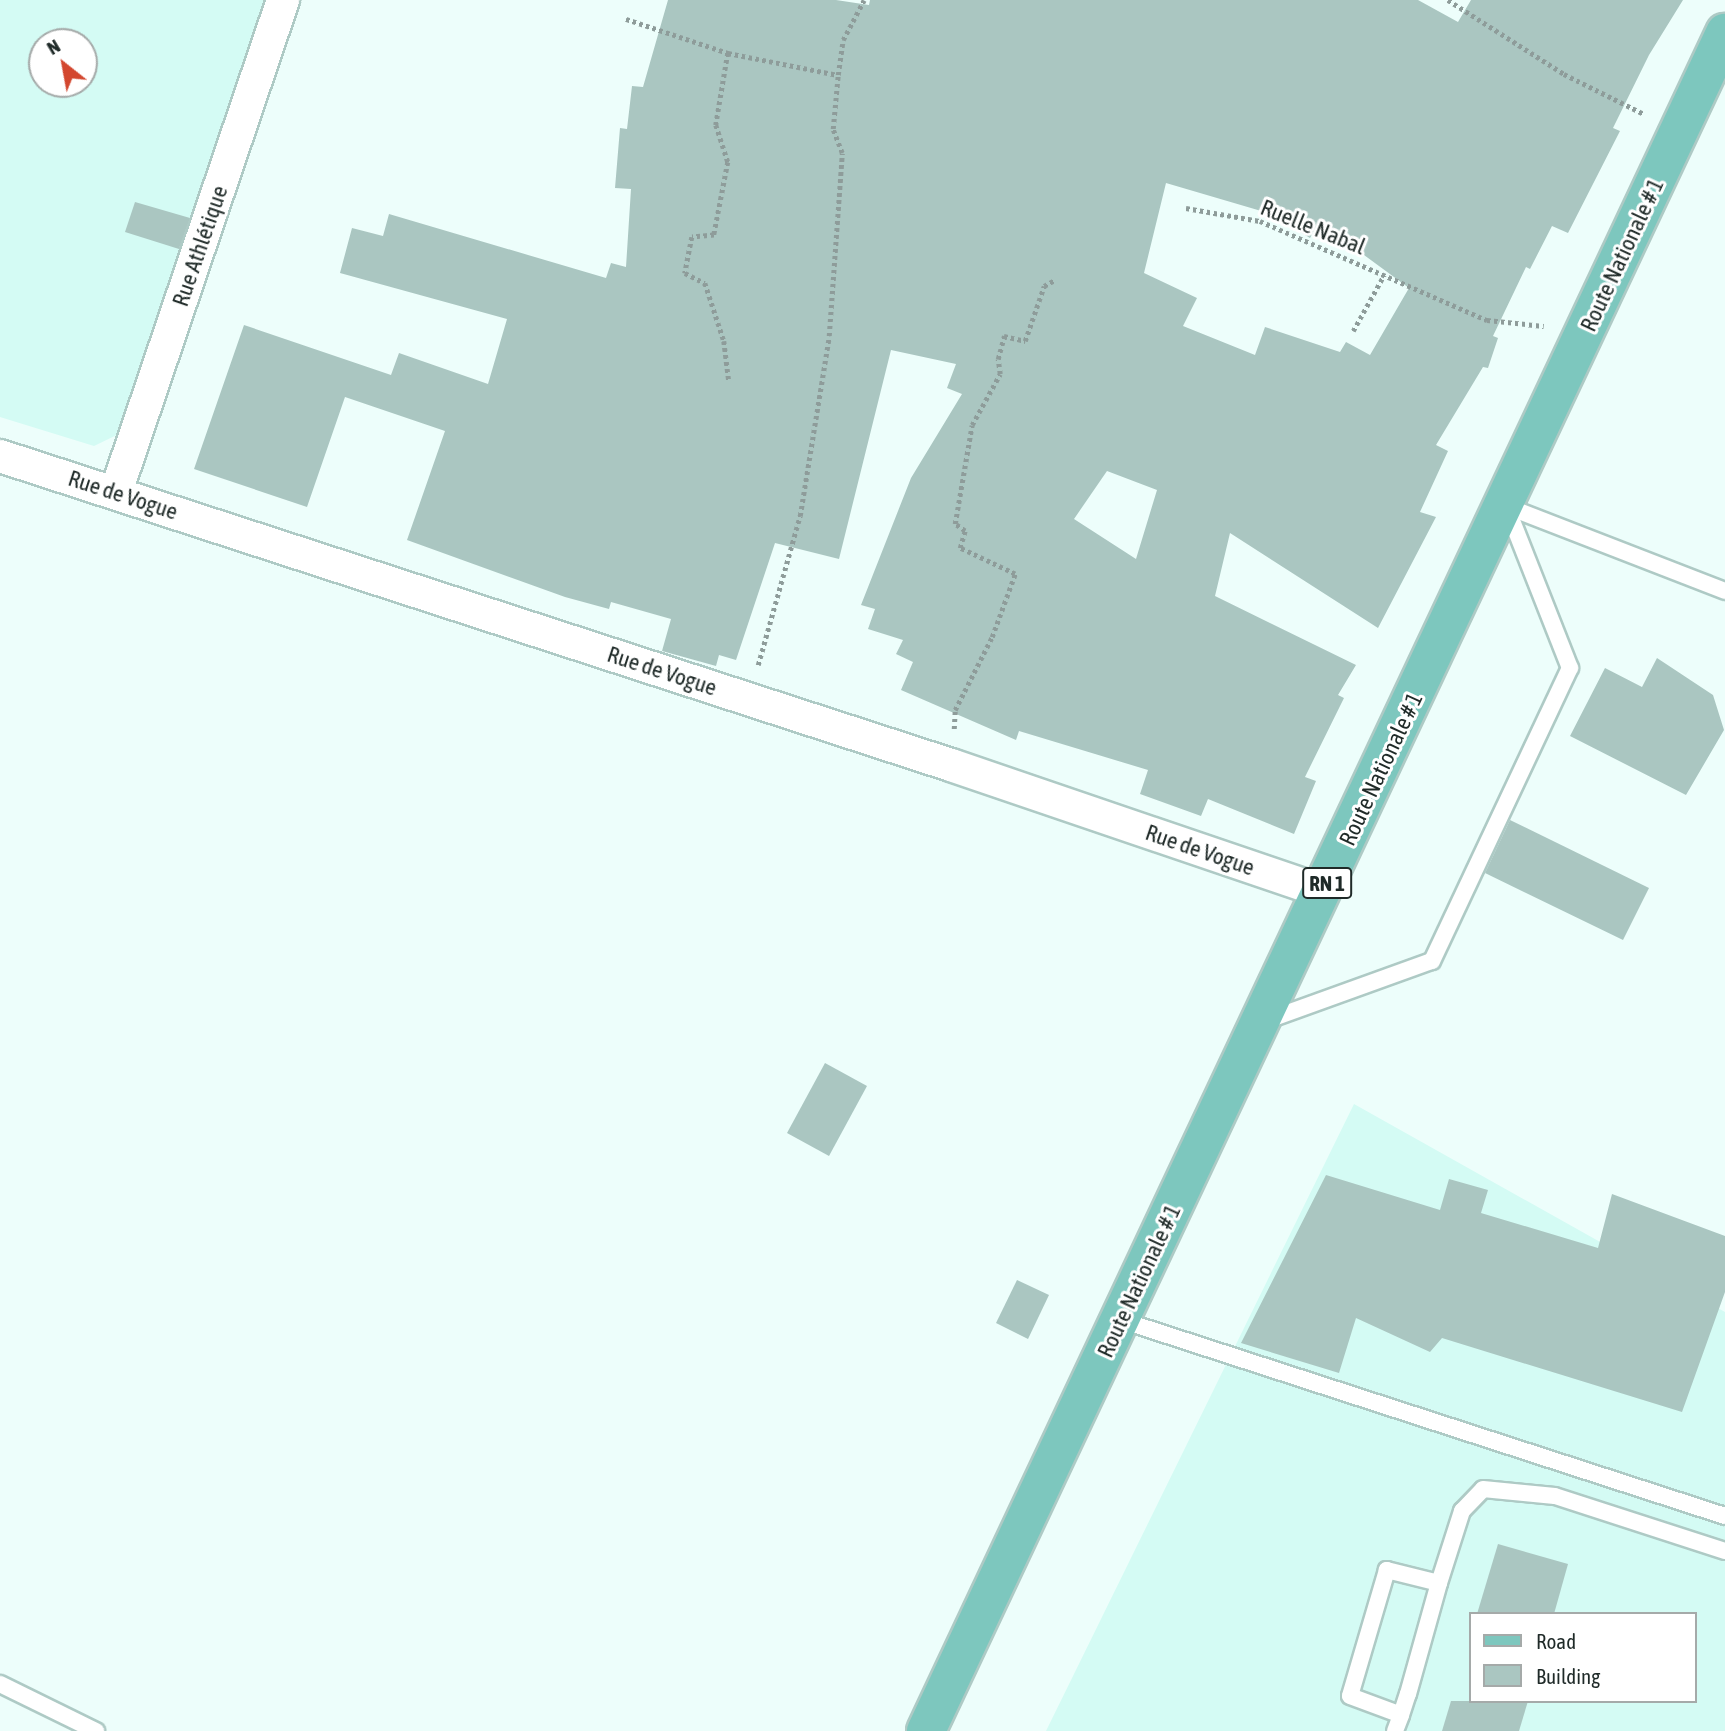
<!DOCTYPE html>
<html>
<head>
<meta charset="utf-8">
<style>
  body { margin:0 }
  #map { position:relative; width:1725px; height:1731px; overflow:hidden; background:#edfefb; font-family:"Asap Condensed",sans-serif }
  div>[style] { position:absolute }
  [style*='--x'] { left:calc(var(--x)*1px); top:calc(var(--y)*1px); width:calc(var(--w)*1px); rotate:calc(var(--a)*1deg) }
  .built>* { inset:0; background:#d4fbf4 }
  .building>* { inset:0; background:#aac6c1 }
  .path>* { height:4.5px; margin-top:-2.25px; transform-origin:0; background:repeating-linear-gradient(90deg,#8e9c9a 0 3.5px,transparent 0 7px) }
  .roads { filter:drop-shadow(2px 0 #aecac5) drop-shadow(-2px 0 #aecac5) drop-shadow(0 2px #aecac5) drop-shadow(0 -2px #aecac5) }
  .lane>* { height:16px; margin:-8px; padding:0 8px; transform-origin:8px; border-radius:8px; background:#fff }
  .street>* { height:32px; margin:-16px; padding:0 16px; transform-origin:16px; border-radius:16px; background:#fff }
  .primary>* { height:38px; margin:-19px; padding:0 19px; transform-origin:19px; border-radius:19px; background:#7dc7be }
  span { translate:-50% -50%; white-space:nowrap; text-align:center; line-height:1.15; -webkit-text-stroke:6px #fff; paint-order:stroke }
  .shield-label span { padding:2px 5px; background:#fff; border:2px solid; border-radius:5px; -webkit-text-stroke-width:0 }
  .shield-label { font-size:21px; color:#1f2a28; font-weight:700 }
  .street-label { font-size:23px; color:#1f2a28 }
  .legend { position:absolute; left:1469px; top:1612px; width:228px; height:91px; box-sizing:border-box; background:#fff; border:2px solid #a5aaa9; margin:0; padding:9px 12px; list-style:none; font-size:21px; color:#1f2a28 }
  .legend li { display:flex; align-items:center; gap:14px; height:35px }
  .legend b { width:35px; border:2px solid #a5aaa9 }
  .north { position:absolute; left:28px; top:28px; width:70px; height:70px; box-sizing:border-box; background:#fff; border:2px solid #a5aaa9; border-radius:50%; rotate:329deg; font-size:19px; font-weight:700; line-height:28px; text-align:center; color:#1f2a28 }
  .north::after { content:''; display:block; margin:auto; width:24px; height:32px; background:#d3472f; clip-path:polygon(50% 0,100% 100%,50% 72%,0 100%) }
</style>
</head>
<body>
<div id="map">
  <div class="built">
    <i style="clip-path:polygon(evenodd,0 0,269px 0,127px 430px,94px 446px,0 417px,0 0,42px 42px,84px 42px,84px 84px,42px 84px,42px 42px)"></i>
    <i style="clip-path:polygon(evenodd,1354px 1104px,1725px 1312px,1725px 1731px,1046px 1731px,1354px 1104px,1471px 1614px,1695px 1614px,1695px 1701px,1471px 1701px,1471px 1614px)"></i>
  </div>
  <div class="building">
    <i style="clip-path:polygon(evenodd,668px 0,836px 0,869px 5px,870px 0,1418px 0,1458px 22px,1471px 0,1683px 0,1649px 55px,1613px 128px,1620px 131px,1568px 233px,1552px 226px,1530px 269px,1526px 267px,1493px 336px,1498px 338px,1488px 368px,1483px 367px,1436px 445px,1448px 451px,1420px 512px,1436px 517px,1378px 628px,1230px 533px,1215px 596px,1356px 665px,1338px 695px,1344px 698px,1305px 777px,1316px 781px,1294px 834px,1208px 799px,1201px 816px,1140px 794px,1148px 770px,1019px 731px,1016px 740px,901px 690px,913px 662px,896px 654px,903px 640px,868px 629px,875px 609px,861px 605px,911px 478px,962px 394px,947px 388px,956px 364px,891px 350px,839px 559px,775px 543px,736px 660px,719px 655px,716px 666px,662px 651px,671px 619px,611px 602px,609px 609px,565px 597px,407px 540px,445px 431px,345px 397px,307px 507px,194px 469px,244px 325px,391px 375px,399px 353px,488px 384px,507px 319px,340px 273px,352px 228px,383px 236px,389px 214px,606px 278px,611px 263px,626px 267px,631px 189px,615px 188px,620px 128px,627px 129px,632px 86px,643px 87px,668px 0,1166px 183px,1268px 213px,1310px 238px,1319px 222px,1409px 288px,1370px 355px,1346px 342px,1340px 352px,1265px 327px,1255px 355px,1183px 326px,1197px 298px,1144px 273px,1166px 183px,668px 0,1107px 471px,1157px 490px,1136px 559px,1074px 519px,1107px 471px)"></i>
    <i style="clip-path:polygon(135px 202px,190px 218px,179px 249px,125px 232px)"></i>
    <i style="clip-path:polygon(1657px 658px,1713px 695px,1724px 730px,1686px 795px,1570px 736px,1605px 668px,1642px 687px)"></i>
    <i style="clip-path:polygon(1510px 820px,1649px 888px,1623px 940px,1485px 873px)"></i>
    <i style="clip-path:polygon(825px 1063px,867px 1086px,829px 1156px,787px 1133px)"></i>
    <i style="clip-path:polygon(1326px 1175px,1440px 1210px,1449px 1179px,1488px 1190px,1481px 1213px,1598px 1248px,1612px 1194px,1725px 1236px,1725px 1292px,1682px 1412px,1442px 1338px,1430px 1352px,1356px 1318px,1339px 1373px,1241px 1343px)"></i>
    <i style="clip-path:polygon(1017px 1280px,1049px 1295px,1028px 1339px,996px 1323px)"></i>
    <i style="clip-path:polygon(1498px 1544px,1568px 1564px,1554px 1614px,1477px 1614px)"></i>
    <i style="clip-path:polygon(1451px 1701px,1528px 1701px,1519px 1731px,1442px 1731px)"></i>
  </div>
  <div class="path">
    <i style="--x:1448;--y:0;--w:138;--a:32.5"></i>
    <i style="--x:1564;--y:74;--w:89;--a:26.6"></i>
    <i style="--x:626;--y:19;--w:108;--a:18.4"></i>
    <i style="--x:728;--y:53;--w:112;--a:11.3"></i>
    <i style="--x:728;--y:53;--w:73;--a:99.5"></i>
    <i style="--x:716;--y:125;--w:39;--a:72"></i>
    <i style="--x:728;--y:162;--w:74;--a:100.9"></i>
    <i style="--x:714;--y:235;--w:22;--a:175"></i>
    <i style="--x:692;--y:237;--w:37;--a:101"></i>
    <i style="--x:685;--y:273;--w:22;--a:27"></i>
    <i style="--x:705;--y:283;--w:61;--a:71.9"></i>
    <i style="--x:724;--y:341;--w:41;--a:83"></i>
    <i style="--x:1186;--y:208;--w:75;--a:10"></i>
    <i style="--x:1260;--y:221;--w:248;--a:23.6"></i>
    <i style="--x:1487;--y:320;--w:57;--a:6"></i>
    <i style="--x:1353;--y:331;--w:64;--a:-61"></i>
    <i style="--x:758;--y:665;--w:155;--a:-74.3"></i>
    <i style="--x:800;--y:516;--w:182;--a:-80.8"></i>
    <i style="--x:829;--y:336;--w:183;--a:-85.9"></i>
    <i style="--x:842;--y:153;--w:26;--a:-111"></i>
    <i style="--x:833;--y:129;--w:54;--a:-84.7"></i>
    <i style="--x:838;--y:75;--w:35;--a:-82"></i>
    <i style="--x:843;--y:40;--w:45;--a:-62.3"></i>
    <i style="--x:954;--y:729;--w:19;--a:-87"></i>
    <i style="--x:955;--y:710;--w:82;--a:-63.1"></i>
    <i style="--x:992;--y:637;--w:67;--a:-69.9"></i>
    <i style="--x:1015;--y:574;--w:61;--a:-154.7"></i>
    <i style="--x:960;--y:548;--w:18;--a:-74"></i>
    <i style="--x:965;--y:531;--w:12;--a:-145"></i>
    <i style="--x:955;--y:524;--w:100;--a:-80.3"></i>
    <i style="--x:972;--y:425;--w:58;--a:-61.2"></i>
    <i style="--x:1000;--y:374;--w:15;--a:-98"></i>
    <i style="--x:998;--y:359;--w:24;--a:-75"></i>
    <i style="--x:1004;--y:336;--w:22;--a:13"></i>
    <i style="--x:1025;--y:341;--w:58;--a:-70.9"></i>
    <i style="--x:1044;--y:286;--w:13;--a:-29"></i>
  </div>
  <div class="roads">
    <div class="lane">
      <i style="--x:1506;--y:506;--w:235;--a:21.2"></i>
      <i style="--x:1265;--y:1021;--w:177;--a:-19.8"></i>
      <i style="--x:1432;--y:961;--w:324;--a:-64.8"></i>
      <i style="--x:1570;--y:668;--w:172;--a:-111.5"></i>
      <i style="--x:1121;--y:1320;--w:635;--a:17.98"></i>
      <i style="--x:1439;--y:1583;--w:76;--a:-72.3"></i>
      <i style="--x:1462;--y:1511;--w:30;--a:-46"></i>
      <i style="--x:1483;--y:1489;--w:72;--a:5.6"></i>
      <i style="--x:1555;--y:1496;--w:179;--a:17.9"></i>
      <i style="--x:0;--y:1684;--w:107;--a:26.1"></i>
      <i style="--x:1395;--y:1731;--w:17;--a:-69"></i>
      <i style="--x:1401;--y:1715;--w:22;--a:-72"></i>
      <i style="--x:1408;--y:1694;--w:115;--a:-74.4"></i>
      <i style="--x:1439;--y:1583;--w:54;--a:-166"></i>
      <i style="--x:1387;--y:1570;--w:131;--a:106.4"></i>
      <i style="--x:1350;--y:1696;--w:54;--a:20.4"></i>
    </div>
    <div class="street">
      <i style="--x:0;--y:456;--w:1000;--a:18"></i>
      <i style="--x:951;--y:765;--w:393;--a:18.8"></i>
      <i style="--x:116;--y:492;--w:520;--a:-71.25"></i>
    </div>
    <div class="primary">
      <i style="--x:926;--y:1731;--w:1877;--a:-64.8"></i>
    </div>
  </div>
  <div class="shield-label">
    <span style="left:1327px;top:883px">RN 1</span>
  </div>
  <div class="street-label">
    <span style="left:1313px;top:227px;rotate:22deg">Ruelle Nabal</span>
    <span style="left:200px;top:246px;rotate:-71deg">Rue Athlétique</span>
    <span style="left:1622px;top:255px;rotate:-65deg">Route Nationale # 1</span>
    <span style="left:123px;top:495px;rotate:18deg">Rue de Vogue</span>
    <span style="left:662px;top:671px;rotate:18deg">Rue de Vogue</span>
    <span style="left:1381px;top:769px;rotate:-65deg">Route Nationale # 1</span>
    <span style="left:1200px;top:850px;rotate:19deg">Rue de Vogue</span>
    <span style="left:1139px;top:1281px;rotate:-65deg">Route Nationale # 1</span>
  </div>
  <ul class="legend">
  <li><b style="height:9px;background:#7dc7be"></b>Road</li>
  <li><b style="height:19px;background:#aac6c1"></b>Building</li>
  </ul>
  <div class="north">N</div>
</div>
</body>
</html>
